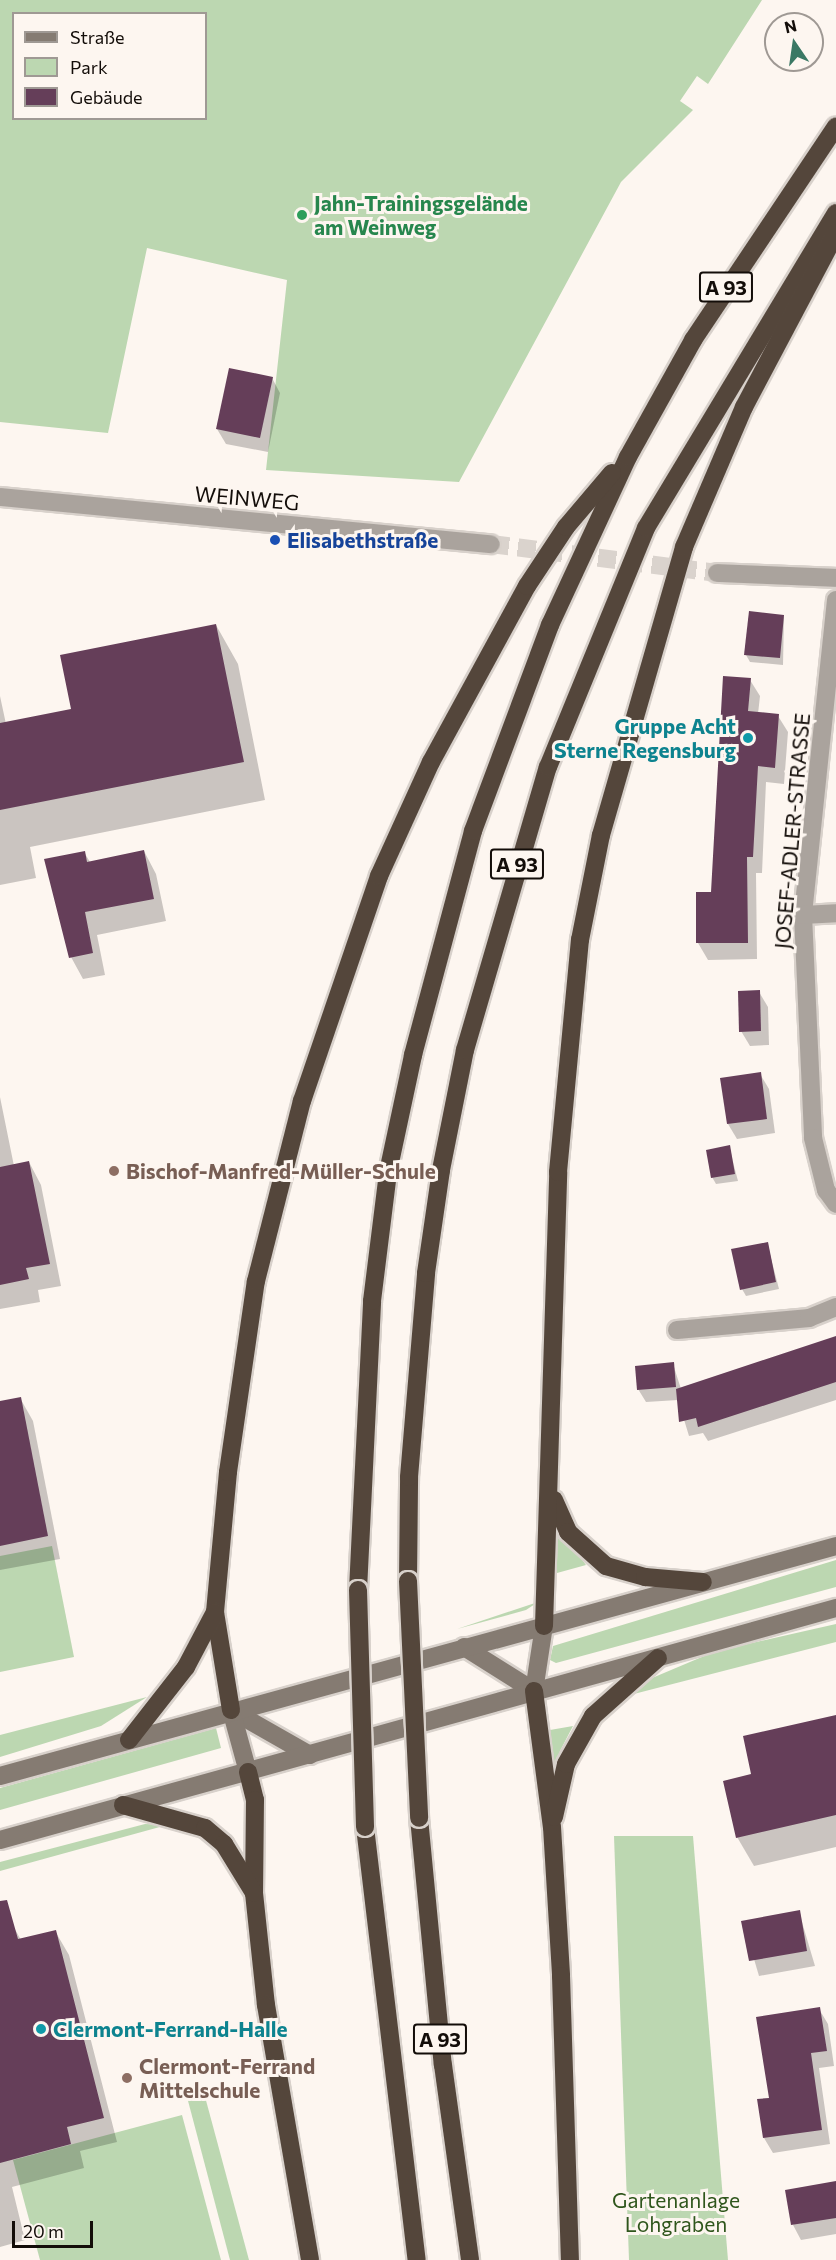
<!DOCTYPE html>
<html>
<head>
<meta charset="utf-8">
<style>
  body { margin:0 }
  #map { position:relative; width:836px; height:2260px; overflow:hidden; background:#fdf6f0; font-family:Commissioner,sans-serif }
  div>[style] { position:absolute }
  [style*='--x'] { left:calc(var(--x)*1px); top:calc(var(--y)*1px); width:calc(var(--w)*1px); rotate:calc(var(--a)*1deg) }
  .green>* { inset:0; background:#bcd7b1 }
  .shadow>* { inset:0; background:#0003 }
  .building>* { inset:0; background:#653e59 }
  .street-tunnel>* { height:18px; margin-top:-9px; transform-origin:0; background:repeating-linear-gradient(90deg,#dad3cd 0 18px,transparent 0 27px) }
  .roads { filter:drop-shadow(2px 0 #d8d1cb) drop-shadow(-2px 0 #d8d1cb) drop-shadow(0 2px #d8d1cb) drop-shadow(0 -2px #d8d1cb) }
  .street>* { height:18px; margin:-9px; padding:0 9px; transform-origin:9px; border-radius:9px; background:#aaa39d }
  .secondary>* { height:18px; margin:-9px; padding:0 9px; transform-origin:9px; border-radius:9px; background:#857b72 }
  .highway>* { height:18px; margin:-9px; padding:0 9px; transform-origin:9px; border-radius:9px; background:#54463b }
  .bridges { filter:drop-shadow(2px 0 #d8d1cb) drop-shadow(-2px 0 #d8d1cb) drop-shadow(0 2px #d8d1cb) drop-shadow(0 -2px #d8d1cb) }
  .highway-bridge>* { height:18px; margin:-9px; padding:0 9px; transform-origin:9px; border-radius:9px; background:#54463b }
  .dots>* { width:16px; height:16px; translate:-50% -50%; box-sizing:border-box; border:3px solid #fdf6f0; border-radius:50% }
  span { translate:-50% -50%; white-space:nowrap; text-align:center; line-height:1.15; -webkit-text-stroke:6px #fdf6f0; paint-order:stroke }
  .shield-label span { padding:2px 4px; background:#fdf6f0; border:2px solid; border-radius:4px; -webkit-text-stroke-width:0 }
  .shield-label { font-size:20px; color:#130d09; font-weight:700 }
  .leisure-label { font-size:21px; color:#27864d; font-weight:700 }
  .left { translate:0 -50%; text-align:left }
  .street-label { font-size:21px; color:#130d09 }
  .transit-label { font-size:21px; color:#164399; font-weight:700 }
  .culture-label { font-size:21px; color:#0d838f; font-weight:700 }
  .right { translate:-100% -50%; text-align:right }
  .education-label { font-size:21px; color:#785e54; font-weight:700 }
  .park-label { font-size:21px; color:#2f561c }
  .legend { position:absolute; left:12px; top:12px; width:195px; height:108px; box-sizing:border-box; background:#fdf6f0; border:2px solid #9f9994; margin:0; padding:8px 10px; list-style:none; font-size:18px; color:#130d09 }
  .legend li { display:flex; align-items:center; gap:12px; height:30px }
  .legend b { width:30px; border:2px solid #9f9994 }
  .north { position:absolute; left:764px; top:12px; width:60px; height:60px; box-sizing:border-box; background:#fdf6f0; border:2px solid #9f9994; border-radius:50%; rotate:347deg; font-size:16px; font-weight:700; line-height:24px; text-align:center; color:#130d09 }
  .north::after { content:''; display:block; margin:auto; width:21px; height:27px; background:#3a7864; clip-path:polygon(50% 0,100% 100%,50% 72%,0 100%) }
  .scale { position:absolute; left:12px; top:2221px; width:81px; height:27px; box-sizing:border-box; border:3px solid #130d09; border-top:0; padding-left:8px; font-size:18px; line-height:21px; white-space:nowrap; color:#130d09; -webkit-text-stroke:4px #fdf6f0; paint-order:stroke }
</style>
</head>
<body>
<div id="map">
  <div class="green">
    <i style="clip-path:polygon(evenodd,0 0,762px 0,708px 84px,697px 76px,680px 101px,693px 110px,621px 182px,459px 482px,266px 470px,287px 280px,147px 248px,108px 433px,0 422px,0 0,14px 14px,206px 14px,206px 118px,14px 118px,14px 14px)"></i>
    <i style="clip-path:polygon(557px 1525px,586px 1565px,557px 1573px)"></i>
    <i style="clip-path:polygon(52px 1546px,74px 1657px,0 1672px,0 1556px)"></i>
    <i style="clip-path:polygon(836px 1560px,836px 1587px,556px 1663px,550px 1660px,553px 1646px)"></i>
    <i style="clip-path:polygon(538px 1602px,526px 1610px,457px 1629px)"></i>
    <i style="clip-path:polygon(836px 1624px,836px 1642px,626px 1696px,645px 1681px,716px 1651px)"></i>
    <i style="clip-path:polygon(147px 1697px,101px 1726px,0 1757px,0 1735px)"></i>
    <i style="clip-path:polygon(573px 1726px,560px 1751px,554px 1774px,550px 1730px)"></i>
    <i style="clip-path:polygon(216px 1728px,221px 1748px,0 1810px,0 1788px)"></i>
    <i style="clip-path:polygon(145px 1824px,167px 1825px,0 1871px,0 1862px)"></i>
    <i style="clip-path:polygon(614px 1836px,693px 1836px,728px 2260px,629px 2260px)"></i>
    <i style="clip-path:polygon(204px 2093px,249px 2260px,230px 2260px,187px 2097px)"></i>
    <i style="clip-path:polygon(182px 2115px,221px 2260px,40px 2260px,13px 2160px)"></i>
  </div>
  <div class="shadow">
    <i style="clip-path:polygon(272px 378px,280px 393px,268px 452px,226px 444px,217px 429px)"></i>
    <i style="clip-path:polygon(784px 616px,783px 665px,750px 662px,746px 655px)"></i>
    <i style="clip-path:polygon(216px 625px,238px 664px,265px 800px,30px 847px,36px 878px,0 885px,0 696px,6px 724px,73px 710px)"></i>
    <i style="clip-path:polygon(750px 680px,760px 696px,758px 714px,778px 716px,788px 732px,784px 784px,766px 782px,762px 873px,756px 873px,757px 959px,708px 960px,698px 943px,698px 894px,712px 894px)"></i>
    <i style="clip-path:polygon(144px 851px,156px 874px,166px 921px,97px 935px,105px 975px,83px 979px,71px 957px,84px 852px,90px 862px)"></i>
    <i style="clip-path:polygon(759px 992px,768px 1007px,769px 1045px,750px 1046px,741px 1031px)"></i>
    <i style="clip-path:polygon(760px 1074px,769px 1089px,775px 1133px,737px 1139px,728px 1124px)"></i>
    <i style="clip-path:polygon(0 1097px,14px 1166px,29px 1162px,41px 1185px,61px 1286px,38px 1290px,40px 1302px,0 1309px)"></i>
    <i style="clip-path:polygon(729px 1147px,738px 1181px,716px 1184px,712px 1177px)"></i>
    <i style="clip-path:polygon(767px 1243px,779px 1289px,746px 1296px,742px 1289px)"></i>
    <i style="clip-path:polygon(836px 1338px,836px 1400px,708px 1441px,703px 1433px,689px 1436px,678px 1400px,646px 1402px,638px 1389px,673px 1364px,681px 1389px)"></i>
    <i style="clip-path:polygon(20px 1398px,33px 1421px,60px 1559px,0 1570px,0 1402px)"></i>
    <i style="clip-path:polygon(836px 1717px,836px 1847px,754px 1866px,737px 1837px,753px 1775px)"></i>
    <i style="clip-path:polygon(799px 1912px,815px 1966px,759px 1976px,743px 1922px)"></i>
    <i style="clip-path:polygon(12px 1924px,21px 1940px,55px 1931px,69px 1955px,117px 2142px,80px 2151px,84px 2168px,12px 2187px,25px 2240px,0 2247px,0 1928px)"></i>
    <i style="clip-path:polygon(819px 2009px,828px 2024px,834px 2066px,819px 2068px,830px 2144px,773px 2153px,764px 2138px,771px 2099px)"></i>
    <i style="clip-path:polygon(836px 2183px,836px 2234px,801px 2240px,793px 2225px)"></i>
  </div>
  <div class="building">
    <i style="clip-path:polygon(229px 368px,273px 377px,260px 438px,216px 429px)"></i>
    <i style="clip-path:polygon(749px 611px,784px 615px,780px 658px,744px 655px)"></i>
    <i style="clip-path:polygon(216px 624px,244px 762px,0 810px,0 723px,71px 709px,60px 655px)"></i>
    <i style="clip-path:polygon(723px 676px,751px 678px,748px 711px,779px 714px,775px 768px,758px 766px,753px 857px,747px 857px,748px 943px,696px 943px,696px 892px,711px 892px)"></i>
    <i style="clip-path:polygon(144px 850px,154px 899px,85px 912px,93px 953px,69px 958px,44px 859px,85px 851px,87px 862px)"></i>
    <i style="clip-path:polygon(760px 990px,761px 1031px,739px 1032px,738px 991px)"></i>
    <i style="clip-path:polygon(761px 1072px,767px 1119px,727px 1124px,720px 1078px)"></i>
    <i style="clip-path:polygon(730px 1145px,735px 1174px,711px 1178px,706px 1150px)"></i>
    <i style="clip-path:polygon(29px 1161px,50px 1264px,26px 1268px,29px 1279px,0 1285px,0 1167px)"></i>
    <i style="clip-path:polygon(768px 1242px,776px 1282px,740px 1290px,731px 1249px)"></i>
    <i style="clip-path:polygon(836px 1336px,836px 1382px,698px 1427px,696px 1418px,679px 1422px,676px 1389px)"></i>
    <i style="clip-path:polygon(674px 1362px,676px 1387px,637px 1390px,635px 1366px)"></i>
    <i style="clip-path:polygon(21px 1397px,48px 1536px,0 1546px,0 1401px)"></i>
    <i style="clip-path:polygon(836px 1715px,836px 1815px,736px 1838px,723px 1781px,751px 1774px,743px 1736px)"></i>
    <i style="clip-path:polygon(7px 1900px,18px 1939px,56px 1930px,104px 2118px,67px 2127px,71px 2144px,0 2163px,0 1901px)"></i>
    <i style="clip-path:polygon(800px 1910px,807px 1951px,749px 1961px,741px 1921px)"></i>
    <i style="clip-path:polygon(820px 2007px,827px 2051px,811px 2053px,822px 2130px,763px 2138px,757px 2099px,769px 2098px,756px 2017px)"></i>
    <i style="clip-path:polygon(836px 2181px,836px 2218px,791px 2225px,785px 2190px)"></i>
  </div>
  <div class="street-tunnel">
    <i style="--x:491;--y:544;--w:228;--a:7.3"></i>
  </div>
  <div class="roads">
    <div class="street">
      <i style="--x:0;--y:497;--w:493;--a:5.5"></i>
      <i style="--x:717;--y:573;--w:119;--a:2.4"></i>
      <i style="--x:836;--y:600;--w:317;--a:96"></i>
      <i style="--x:803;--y:915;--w:223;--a:87.4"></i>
      <i style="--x:813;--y:1138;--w:54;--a:76"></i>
      <i style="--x:826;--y:1190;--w:17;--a:54"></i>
      <i style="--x:803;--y:915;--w:33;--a:-3"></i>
      <i style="--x:677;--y:1330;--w:133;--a:-5.2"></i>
      <i style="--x:809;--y:1318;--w:29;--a:-22"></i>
    </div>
    <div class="secondary">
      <i style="--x:464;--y:1647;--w:83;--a:32.2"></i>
      <i style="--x:534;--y:1691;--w:66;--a:-81.3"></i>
      <i style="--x:231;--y:1710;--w:91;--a:29.7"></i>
      <i style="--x:231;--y:1710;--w:64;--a:74.7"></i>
      <i style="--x:0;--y:1776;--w:867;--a:-15.38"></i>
      <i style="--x:0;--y:1840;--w:868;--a:-15.51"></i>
    </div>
    <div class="highway">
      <i style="--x:554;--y:1500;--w:35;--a:66"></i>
      <i style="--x:568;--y:1532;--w:51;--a:41.8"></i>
      <i style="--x:606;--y:1566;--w:41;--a:15.8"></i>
      <i style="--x:645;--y:1577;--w:58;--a:4.9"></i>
      <i style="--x:408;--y:1581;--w:104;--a:-89.4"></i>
      <i style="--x:409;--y:1477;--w:205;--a:-85.2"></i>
      <i style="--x:426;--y:1273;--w:104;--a:-81.7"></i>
      <i style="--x:441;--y:1170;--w:122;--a:-78.7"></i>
      <i style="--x:465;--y:1050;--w:295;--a:-73.7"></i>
      <i style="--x:548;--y:767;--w:258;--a:-67.7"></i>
      <i style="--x:646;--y:528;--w:368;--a:-58.9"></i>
      <i style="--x:358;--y:1590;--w:289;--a:-87.2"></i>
      <i style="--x:372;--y:1301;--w:130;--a:-82.9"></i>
      <i style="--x:388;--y:1172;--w:120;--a:-77.9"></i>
      <i style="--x:413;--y:1055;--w:232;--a:-75"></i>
      <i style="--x:473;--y:831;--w:220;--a:-69.5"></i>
      <i style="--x:550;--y:625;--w:185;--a:-65.1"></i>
      <i style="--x:628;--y:457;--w:134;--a:-60.9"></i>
      <i style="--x:693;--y:340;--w:257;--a:-56.2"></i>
      <i style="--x:544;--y:1626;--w:454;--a:-88.2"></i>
      <i style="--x:558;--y:1172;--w:233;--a:-84.6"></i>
      <i style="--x:580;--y:940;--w:107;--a:-78.7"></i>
      <i style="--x:601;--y:835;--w:300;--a:-73.9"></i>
      <i style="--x:684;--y:547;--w:152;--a:-66.8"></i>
      <i style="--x:744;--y:407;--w:197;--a:-62.1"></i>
      <i style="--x:534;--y:1691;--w:137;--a:82.5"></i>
      <i style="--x:552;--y:1827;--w:149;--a:86.5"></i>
      <i style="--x:561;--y:1976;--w:284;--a:88.2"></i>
      <i style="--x:231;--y:1710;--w:99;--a:-99.3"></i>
      <i style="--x:215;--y:1612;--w:141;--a:-84.7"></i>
      <i style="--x:228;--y:1472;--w:193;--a:-81.7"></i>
      <i style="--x:256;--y:1281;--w:186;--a:-75.7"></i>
      <i style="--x:302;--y:1101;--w:238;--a:-71.1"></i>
      <i style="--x:379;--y:876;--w:125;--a:-65.5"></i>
      <i style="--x:431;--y:762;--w:200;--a:-61.4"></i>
      <i style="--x:527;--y:586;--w:71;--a:-56.5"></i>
      <i style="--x:566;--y:527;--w:71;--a:-49.6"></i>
      <i style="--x:129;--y:1740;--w:93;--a:-52"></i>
      <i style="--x:186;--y:1667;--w:62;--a:-62.2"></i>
      <i style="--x:248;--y:1772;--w:29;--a:76"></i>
      <i style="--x:255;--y:1800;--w:93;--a:90.6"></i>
      <i style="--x:254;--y:1893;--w:113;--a:83.9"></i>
      <i style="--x:266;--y:2005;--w:259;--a:80.2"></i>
      <i style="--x:123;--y:1805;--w:85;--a:15.7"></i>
      <i style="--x:205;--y:1828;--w:25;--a:40"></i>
      <i style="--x:224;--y:1844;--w:57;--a:58.5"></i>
      <i style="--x:554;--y:1817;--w:54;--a:-77.2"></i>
      <i style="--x:566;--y:1764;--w:55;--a:-60.6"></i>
      <i style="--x:593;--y:1716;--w:87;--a:-41.7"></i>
      <i style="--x:419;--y:1818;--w:248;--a:84.5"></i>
      <i style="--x:443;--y:2065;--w:197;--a:82.1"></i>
      <i style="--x:365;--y:1827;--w:436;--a:83.2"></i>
    </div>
  </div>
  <div class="bridges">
    <div class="highway-bridge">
      <i style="--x:408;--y:1581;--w:237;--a:87.3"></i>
      <i style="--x:358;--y:1590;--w:237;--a:88.3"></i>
    </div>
  </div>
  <div class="dots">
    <i style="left:302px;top:215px;background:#2e9e5b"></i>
    <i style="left:275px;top:540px;background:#1a4fb4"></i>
    <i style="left:748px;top:738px;background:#0f9aa8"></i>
    <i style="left:114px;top:1171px;background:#8d6e63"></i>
    <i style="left:41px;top:2029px;background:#0f9aa8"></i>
    <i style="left:127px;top:2078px;background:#8d6e63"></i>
  </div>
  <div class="shield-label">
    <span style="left:726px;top:287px">A 93</span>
    <span style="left:517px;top:864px">A 93</span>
    <span style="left:440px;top:2039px">A 93</span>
  </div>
  <div class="leisure-label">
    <span class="left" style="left:314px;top:215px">Jahn-Trainingsgelände<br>am Weinweg</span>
  </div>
  <div class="street-label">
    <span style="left:247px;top:498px;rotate:5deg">WEINWEG</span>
    <span style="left:792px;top:831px;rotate:-85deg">JOSEF-ADLER-STRASSE</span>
  </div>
  <div class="transit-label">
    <span class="left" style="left:287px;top:540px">Elisabethstraße</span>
  </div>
  <div class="culture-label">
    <span class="right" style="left:736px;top:738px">Gruppe Acht<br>Sterne Regensburg</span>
    <span class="left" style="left:53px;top:2029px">Clermont-Ferrand-Halle</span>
  </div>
  <div class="education-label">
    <span class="left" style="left:126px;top:1171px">Bischof-Manfred-Müller-Schule</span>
    <span class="left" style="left:139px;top:2078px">Clermont-Ferrand<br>Mittelschule</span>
  </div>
  <div class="park-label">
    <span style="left:676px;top:2212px">Gartenanlage<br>Lohgraben</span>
  </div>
  <ul class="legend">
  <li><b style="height:8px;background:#857b72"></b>Straße</li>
  <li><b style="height:16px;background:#bcd7b1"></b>Park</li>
  <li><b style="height:16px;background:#653e59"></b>Gebäude</li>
  </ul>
  <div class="north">N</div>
  <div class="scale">20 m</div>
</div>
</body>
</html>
